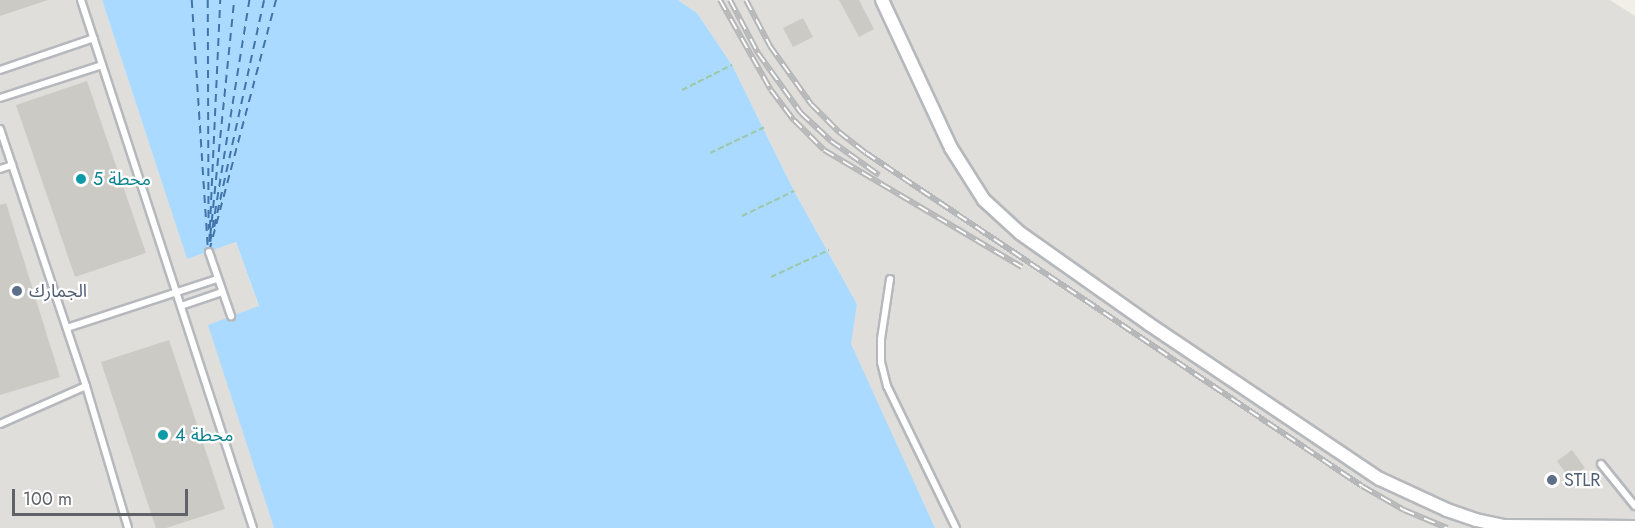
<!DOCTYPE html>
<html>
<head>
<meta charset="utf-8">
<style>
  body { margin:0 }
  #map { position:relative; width:1635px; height:528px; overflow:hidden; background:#f1efe8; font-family:Jost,"Noto Sans Arabic",sans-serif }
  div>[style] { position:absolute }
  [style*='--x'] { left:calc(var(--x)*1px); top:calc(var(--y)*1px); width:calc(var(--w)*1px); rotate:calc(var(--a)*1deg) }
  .industrial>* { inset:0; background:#e0deda }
  .water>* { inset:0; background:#aadaff }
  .ferry>* { height:1.5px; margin-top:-0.75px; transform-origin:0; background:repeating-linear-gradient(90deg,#4174aa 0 8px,transparent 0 14px) }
  .building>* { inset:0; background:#cccac5 }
  .path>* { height:2px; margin-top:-1px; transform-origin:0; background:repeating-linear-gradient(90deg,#9cc7a9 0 6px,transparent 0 9px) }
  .roads { filter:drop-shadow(2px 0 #b5b8bc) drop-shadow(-2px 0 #b5b8bc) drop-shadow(0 2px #b5b8bc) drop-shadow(0 -2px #b5b8bc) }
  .lane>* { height:6px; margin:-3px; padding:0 3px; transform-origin:3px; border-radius:3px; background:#fff }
  .street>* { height:12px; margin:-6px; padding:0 6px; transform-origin:6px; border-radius:6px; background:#fff }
  .rail>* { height:6px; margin-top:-3px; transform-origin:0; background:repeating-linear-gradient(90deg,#fff 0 11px,#b6b7b8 0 22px); box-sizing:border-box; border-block:2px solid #b6b7b8 }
  .dots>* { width:16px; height:16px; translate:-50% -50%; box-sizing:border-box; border:3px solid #fff; border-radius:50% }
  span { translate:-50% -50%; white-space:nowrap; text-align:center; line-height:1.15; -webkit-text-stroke:4.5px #fff; paint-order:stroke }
  .culture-label { font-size:18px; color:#0d838f }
  .left { translate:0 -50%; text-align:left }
  .service-label { font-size:18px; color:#4e5e75 }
  .scale { position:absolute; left:12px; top:489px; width:176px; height:27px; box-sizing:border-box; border:3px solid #5f6368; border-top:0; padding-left:8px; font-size:18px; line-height:21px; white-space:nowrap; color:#5f6368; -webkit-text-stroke:4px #fff; paint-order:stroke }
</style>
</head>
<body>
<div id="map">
  <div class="industrial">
    <i style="clip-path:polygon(0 0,102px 0,187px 259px,236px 242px,259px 307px,209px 325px,274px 528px,0 528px)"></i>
    <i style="clip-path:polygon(678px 0,1610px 0,1635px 16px,1635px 528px,935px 528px,850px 344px,857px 304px,794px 191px,732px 65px,697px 13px)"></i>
  </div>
  <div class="water">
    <i style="clip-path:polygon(102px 0,678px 0,697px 13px,732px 65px,794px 191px,857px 304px,851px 344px,935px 528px,274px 528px,208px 325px,259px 306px,236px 242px,187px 259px)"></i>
  </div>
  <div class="ferry">
    <i style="--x:192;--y:0;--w:249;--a:86.3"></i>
    <i style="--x:208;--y:0;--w:230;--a:89.8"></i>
    <i style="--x:214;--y:227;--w:232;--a:-77.6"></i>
    <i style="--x:210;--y:236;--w:237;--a:-84.2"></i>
    <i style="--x:209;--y:242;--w:242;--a:-87.4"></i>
    <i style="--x:210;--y:242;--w:245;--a:-80.8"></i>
    <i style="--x:209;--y:251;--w:260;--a:-75.1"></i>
  </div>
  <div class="building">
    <i style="clip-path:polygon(0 0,48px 0,0 16px)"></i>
    <i style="clip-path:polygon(839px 0,859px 0,874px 29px,859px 37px)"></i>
    <i style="clip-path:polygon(803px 18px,813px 37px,793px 47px,783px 28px)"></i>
    <i style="clip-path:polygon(87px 81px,146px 253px,75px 277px,16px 105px)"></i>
    <i style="clip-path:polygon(6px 203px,60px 377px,0 395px,0 205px)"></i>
    <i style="clip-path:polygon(169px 340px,225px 509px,166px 528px,156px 528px,101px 362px)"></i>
    <i style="clip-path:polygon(1572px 450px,1585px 468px,1570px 479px,1557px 461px)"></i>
  </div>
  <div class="path">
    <i style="--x:682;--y:90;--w:56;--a:-26.6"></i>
    <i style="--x:710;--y:153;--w:61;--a:-25.3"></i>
    <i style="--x:742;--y:216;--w:58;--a:-25.7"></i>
    <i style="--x:771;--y:277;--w:64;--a:-25"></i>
  </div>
  <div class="roads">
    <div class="lane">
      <i style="--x:81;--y:0;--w:555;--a:71.96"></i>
      <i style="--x:0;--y:70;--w:99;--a:-18.8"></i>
      <i style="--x:0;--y:98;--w:107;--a:-17.9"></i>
      <i style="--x:0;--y:129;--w:271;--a:71.5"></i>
      <i style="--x:86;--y:386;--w:148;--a:73.5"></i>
      <i style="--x:0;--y:169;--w:13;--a:-18"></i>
      <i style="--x:209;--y:252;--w:68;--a:71"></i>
      <i style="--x:890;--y:279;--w:61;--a:98.5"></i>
      <i style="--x:881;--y:339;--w:23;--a:90"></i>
      <i style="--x:881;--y:362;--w:25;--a:76"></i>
      <i style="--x:887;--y:386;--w:158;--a:64.1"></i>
      <i style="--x:181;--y:306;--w:43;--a:-18.9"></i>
      <i style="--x:67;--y:328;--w:158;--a:-18.1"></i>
      <i style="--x:0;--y:424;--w:94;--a:-23.8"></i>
      <i style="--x:1601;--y:464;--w:54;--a:51"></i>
    </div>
    <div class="street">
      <i style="--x:882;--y:0;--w:163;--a:65"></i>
      <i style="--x:951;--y:148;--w:62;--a:57.6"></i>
      <i style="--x:984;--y:200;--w:49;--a:42.5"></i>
      <i style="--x:1020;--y:233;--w:158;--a:35.2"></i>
      <i style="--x:1149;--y:324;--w:278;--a:33.9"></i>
      <i style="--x:1380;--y:479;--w:74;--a:24.8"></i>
      <i style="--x:1447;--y:510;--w:31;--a:19"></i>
      <i style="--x:1476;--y:520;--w:29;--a:12"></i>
      <i style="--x:1504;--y:526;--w:131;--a:0.4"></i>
    </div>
  </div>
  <div class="rail">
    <i style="--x:720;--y:0;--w:103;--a:60.5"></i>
    <i style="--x:771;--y:90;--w:38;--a:53"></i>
    <i style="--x:794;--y:120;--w:42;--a:45"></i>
    <i style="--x:824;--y:150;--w:230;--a:30.6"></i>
    <i style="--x:730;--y:0;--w:60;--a:62.2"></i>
    <i style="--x:758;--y:53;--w:74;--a:54.4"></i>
    <i style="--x:801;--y:113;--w:41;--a:43"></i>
    <i style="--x:831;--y:141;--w:59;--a:35.3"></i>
    <i style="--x:746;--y:0;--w:52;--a:62.4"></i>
    <i style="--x:770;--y:46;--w:71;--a:54.7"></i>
    <i style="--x:811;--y:104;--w:40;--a:45"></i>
    <i style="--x:839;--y:132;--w:34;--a:38"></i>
    <i style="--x:866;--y:153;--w:597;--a:33.88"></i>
    <i style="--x:1362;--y:486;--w:48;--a:29.7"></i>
    <i style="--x:1404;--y:510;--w:47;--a:22.7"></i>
  </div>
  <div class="dots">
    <i style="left:81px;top:179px;background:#0f9aa8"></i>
    <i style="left:17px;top:291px;background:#5c6f8a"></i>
    <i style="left:163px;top:435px;background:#0f9aa8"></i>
    <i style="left:1552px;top:480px;background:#5c6f8a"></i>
  </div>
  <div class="culture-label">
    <span class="left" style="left:93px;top:179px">محطة 5</span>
    <span class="left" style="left:175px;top:435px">محطة 4</span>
  </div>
  <div class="service-label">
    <span class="left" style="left:29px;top:291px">الجمارك</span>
    <span class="left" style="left:1564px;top:480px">STLR</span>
  </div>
  <div class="scale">100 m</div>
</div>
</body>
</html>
